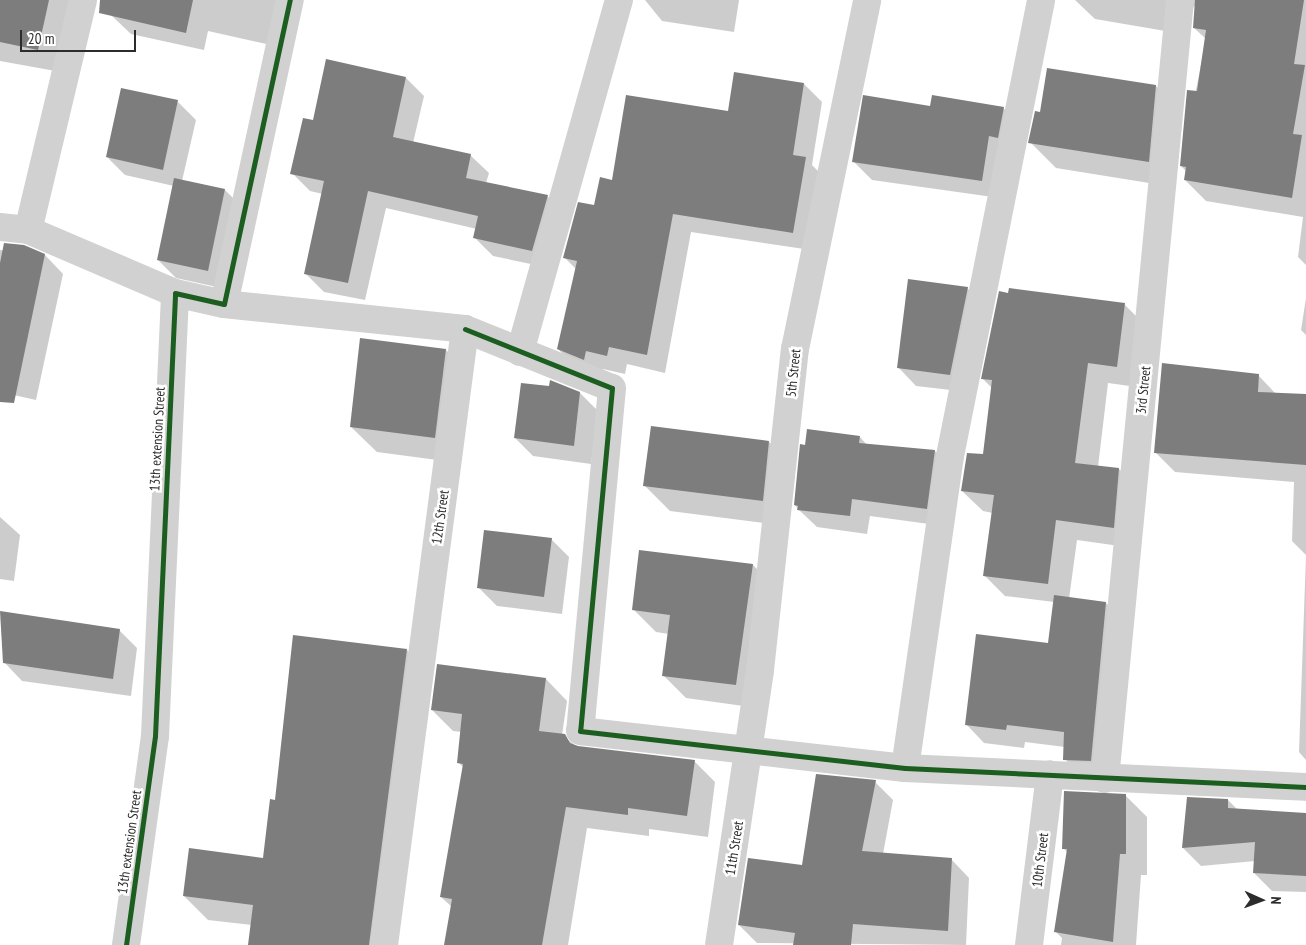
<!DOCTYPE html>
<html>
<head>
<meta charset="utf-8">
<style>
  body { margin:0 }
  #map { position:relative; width:1306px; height:945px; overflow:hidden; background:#fff; font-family:"PT Sans Narrow",sans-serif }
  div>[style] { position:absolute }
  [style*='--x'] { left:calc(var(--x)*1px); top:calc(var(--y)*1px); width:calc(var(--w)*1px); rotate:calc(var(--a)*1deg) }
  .shadow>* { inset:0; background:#0003 }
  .building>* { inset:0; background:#7d7d7d }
  .street>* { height:28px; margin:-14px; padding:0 14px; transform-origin:14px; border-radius:14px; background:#d1d1d1 }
  .cycleway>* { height:5px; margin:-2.5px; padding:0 2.5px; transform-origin:2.5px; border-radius:2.5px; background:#1b5e20 }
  span { translate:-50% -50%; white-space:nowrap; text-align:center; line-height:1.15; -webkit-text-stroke:5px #fff; paint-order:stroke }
  .street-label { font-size:14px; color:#2c2c2c }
  .north { position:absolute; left:1236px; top:875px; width:50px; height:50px; -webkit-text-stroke:4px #fff; paint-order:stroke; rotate:92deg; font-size:14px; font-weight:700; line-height:20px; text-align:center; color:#2c2c2c }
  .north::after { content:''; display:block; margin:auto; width:18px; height:22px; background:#2c2c2c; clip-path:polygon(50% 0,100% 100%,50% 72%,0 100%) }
  .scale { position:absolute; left:20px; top:30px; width:116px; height:22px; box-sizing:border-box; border:2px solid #2c2c2c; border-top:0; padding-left:6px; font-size:15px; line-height:18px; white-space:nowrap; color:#2c2c2c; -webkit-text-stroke:4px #fff; paint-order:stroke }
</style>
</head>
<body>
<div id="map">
  <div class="shadow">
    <i style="clip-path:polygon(0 0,77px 0,61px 72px,0 61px)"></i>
    <i style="clip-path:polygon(116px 0,290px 0,280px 47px,208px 31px,204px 50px,131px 34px,112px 16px)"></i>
    <i style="clip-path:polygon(645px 0,739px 0,734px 32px,662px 21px)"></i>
    <i style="clip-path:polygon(1075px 0,1306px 0,1306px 265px,1298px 257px,1303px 217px,1206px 201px,1185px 180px,1186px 171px,1181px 166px,1206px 39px,1194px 28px,1195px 5px,1185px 19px,1183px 34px,1095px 19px)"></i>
    <i style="clip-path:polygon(406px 78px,424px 96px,413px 143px,470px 155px,489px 173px,486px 183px,547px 196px,565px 214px,550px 268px,493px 256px,475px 238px,477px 229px,386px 208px,365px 300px,324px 292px,306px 274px,323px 194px,310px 191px,292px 173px,314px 122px)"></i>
    <i style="clip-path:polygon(804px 84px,822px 102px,812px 165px,823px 176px,811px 250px,691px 232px,665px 373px,627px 364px,625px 374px,603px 369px,602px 377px,576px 367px,558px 349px,576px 269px,564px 257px,613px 181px,729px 112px)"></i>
    <i style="clip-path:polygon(1156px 86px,1182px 112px,1174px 187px,1056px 168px,1030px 142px,1041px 114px)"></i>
    <i style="clip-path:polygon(178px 102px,196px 120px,182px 181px,225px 190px,243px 208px,226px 289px,176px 278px,158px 260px,174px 186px,125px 175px,107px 157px)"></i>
    <i style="clip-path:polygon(931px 107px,1003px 108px,1021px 126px,1000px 198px,872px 180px,854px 162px)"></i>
    <i style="clip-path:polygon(0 250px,45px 255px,63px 274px,36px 400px,0 392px)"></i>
    <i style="clip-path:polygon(967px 288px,985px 306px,968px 392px,916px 386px,898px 367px)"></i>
    <i style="clip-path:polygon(1306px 298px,1306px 335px,1301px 330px)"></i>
    <i style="clip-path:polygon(1124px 304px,1145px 325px,1137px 387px,1108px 383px,1098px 467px,1119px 469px,1139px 490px,1134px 548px,1077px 540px,1069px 599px,1106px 603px,1124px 622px,1109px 779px,1083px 777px,1065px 759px,1065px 747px,1025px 742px,1024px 748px,984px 743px,966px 724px,1049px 644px,1054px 602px,1005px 596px,985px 576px,993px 513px,983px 511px,962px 491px,984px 456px,992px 388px,983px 379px)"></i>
    <i style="clip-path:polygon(446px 350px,472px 376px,460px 463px,377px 452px,351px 427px)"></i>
    <i style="clip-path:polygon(1258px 375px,1276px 394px,1306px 395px,1306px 760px,1299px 752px,1306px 555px,1292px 541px,1294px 482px,1175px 472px,1155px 452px)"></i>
    <i style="clip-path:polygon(580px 393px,598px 411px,591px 464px,533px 456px,515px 438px)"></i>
    <i style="clip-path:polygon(860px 437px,867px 445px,935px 451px,953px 469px,944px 526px,870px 516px,867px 534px,817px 527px,798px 509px,795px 505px)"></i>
    <i style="clip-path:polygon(769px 442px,795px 468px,788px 526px,670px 511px,644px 485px)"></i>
    <i style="clip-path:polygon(0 517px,20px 535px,14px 581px,0 579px)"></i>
    <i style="clip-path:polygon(551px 539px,569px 557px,562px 614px,497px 606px,479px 588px)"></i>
    <i style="clip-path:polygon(640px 551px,753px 565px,776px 588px,758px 708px,686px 698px,663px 675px,669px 634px,656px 632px,633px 609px)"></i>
    <i style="clip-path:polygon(119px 630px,137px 648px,131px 696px,22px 681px,4px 662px)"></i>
    <i style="clip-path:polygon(407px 650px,430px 674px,395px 945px,251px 945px,252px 925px,208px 920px,184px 896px,264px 859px,276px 801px)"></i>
    <i style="clip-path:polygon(546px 679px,567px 701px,562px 735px,577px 747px,694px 761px,715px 782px,708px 837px,649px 829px,649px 836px,587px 828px,568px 945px,446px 945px,452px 907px,441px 897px,464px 768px,458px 762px,462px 732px,453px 731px,432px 710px)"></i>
    <i style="clip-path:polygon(875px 782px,893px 800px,883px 854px,951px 859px,969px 878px,966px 945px,757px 943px,739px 925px,803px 866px)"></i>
    <i style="clip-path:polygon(1125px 795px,1147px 817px,1147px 875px,1141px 875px,1136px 945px,1061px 945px,1062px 938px,1055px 931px,1068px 853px,1063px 848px)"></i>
    <i style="clip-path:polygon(1228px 800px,1238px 810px,1306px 814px,1306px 892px,1272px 891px,1254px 873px,1255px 861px,1201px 866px,1183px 848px)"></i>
  </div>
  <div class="building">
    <i style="clip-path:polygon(0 0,49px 0,38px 50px,0 42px)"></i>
    <i style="clip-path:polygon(100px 0,193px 0,186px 33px,99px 13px)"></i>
    <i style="clip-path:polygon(1195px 0,1304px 0,1294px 64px,1305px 65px,1293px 134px,1302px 135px,1292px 198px,1184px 180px,1186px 167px,1180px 166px,1187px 90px,1197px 91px,1206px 30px,1193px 28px)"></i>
    <i style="clip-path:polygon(326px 59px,406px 77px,393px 137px,471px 154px,466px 178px,548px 195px,532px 251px,473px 238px,478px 216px,368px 191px,348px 283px,304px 274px,324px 181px,290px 174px,303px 118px,313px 120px)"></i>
    <i style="clip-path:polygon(1047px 68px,1156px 85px,1149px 162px,1028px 143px,1035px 111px,1040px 112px)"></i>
    <i style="clip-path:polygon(734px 72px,804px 83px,793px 155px,806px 157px,793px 233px,673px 214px,647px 355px,609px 347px,607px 356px,586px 351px,584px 360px,557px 349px,577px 261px,563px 258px,578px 202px,594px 205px,600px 177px,612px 180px,626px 95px,728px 111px)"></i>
    <i style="clip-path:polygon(121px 88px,178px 100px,163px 170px,106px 157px)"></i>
    <i style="clip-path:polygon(863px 95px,930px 106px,932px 95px,1004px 107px,998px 138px,989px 136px,982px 181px,852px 162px)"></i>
    <i style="clip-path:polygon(174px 178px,225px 189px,208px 271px,157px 260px)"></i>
    <i style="clip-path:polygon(4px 243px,24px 245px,45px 254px,14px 403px,0 402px,0 263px)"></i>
    <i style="clip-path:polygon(908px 279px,968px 287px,950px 375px,897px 368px)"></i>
    <i style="clip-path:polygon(1009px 288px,1125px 303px,1117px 367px,1088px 363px,1075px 463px,1119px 468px,1114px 528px,1056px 520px,1048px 584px,983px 576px,994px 495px,961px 491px,967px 453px,983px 454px,992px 380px,981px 379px,999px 291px,1008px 293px)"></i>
    <i style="clip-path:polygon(360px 338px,446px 349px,435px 438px,350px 427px)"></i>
    <i style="clip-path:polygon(1162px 363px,1259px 374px,1258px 392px,1306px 394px,1306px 465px,1154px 453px)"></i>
    <i style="clip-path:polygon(550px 380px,580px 392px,574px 446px,514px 438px,521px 383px,549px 386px)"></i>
    <i style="clip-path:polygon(651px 426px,769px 441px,763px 501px,643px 486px)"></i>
    <i style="clip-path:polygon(807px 429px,860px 436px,859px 443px,935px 450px,927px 509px,852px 499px,850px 516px,797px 510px,798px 506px,794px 505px,800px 444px,805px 445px)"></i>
    <i style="clip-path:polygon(484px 530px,552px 538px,544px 597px,477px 588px)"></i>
    <i style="clip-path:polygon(639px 550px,753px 564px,736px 685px,662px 676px,670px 615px,632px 610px)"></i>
    <i style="clip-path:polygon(1054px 595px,1106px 602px,1091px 761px,1063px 760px,1064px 732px,1007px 725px,1006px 730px,965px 725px,976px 634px,1048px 643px)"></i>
    <i style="clip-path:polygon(0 611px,120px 629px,113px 679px,3px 663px)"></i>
    <i style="clip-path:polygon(293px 635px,407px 649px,369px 945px,248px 945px,253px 905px,183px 896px,189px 848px,263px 858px,270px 799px,275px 800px)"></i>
    <i style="clip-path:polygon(437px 664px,546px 678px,539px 731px,565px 734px,570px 743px,578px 746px,695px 760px,687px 816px,628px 808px,628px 815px,566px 807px,542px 945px,444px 945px,452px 899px,440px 897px,463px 764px,457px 763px,462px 714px,431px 710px)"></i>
    <i style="clip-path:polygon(816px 774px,876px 780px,862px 851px,952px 858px,948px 931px,853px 924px,851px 945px,793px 945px,795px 933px,738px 925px,748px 858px,802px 865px)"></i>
    <i style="clip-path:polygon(1064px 791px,1126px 794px,1126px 854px,1120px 854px,1113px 942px,1054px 932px,1067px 849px,1062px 849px)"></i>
    <i style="clip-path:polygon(1187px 797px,1228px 799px,1228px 808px,1306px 813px,1306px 876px,1253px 873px,1255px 842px,1182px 848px)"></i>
  </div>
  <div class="street">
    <i style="--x:83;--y:0;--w:236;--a:103.4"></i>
    <i style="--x:28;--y:230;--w:160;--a:23.2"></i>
    <i style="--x:0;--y:227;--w:28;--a:6"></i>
    <i style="--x:224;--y:304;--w:242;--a:5.9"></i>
    <i style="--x:465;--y:329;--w:621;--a:97.49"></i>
    <i style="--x:465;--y:329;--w:158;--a:21.9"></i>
    <i style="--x:612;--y:388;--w:344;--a:95.3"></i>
    <i style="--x:580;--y:731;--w:327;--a:6.5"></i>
    <i style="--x:905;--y:768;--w:401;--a:2.7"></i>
    <i style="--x:520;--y:352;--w:366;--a:-74.3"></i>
    <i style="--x:905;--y:768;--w:315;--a:-81.8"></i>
    <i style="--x:950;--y:456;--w:465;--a:-78.7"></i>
    <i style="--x:1105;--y:779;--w:783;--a:-84.5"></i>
    <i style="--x:126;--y:945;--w:211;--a:-82.1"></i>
    <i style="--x:155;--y:736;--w:443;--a:-87.4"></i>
    <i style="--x:175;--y:293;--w:50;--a:12.7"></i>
    <i style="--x:224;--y:304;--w:311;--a:-77.8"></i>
    <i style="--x:719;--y:945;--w:278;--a:-81.5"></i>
    <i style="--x:760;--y:670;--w:323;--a:-83.8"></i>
    <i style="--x:795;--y:349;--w:356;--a:-78.3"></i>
    <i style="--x:1029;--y:945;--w:172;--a:-83"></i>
  </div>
  <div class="cycleway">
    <i style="--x:465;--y:329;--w:158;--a:21.9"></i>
    <i style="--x:612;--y:388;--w:344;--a:95.3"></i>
    <i style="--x:580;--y:731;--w:327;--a:6.5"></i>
    <i style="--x:905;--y:768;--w:401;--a:2.7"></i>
    <i style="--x:126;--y:945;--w:211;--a:-82.1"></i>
    <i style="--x:155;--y:736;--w:443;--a:-87.4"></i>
    <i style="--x:175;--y:293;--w:50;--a:12.7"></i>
    <i style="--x:224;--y:304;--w:311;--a:-77.8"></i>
  </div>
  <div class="street-label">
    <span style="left:793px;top:373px;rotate:-84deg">5th Street</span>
    <span style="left:1143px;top:390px;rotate:-84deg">3rd Street</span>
    <span style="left:157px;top:439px;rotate:-87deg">13th extension Street</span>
    <span style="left:440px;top:517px;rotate:-82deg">12th Street</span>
    <span style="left:129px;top:842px;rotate:-82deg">13th extension Street</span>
    <span style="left:734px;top:848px;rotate:-81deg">11th Street</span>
    <span style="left:1040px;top:860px;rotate:-83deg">10th Street</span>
  </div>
  <div class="north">N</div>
  <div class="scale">20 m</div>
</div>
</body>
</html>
